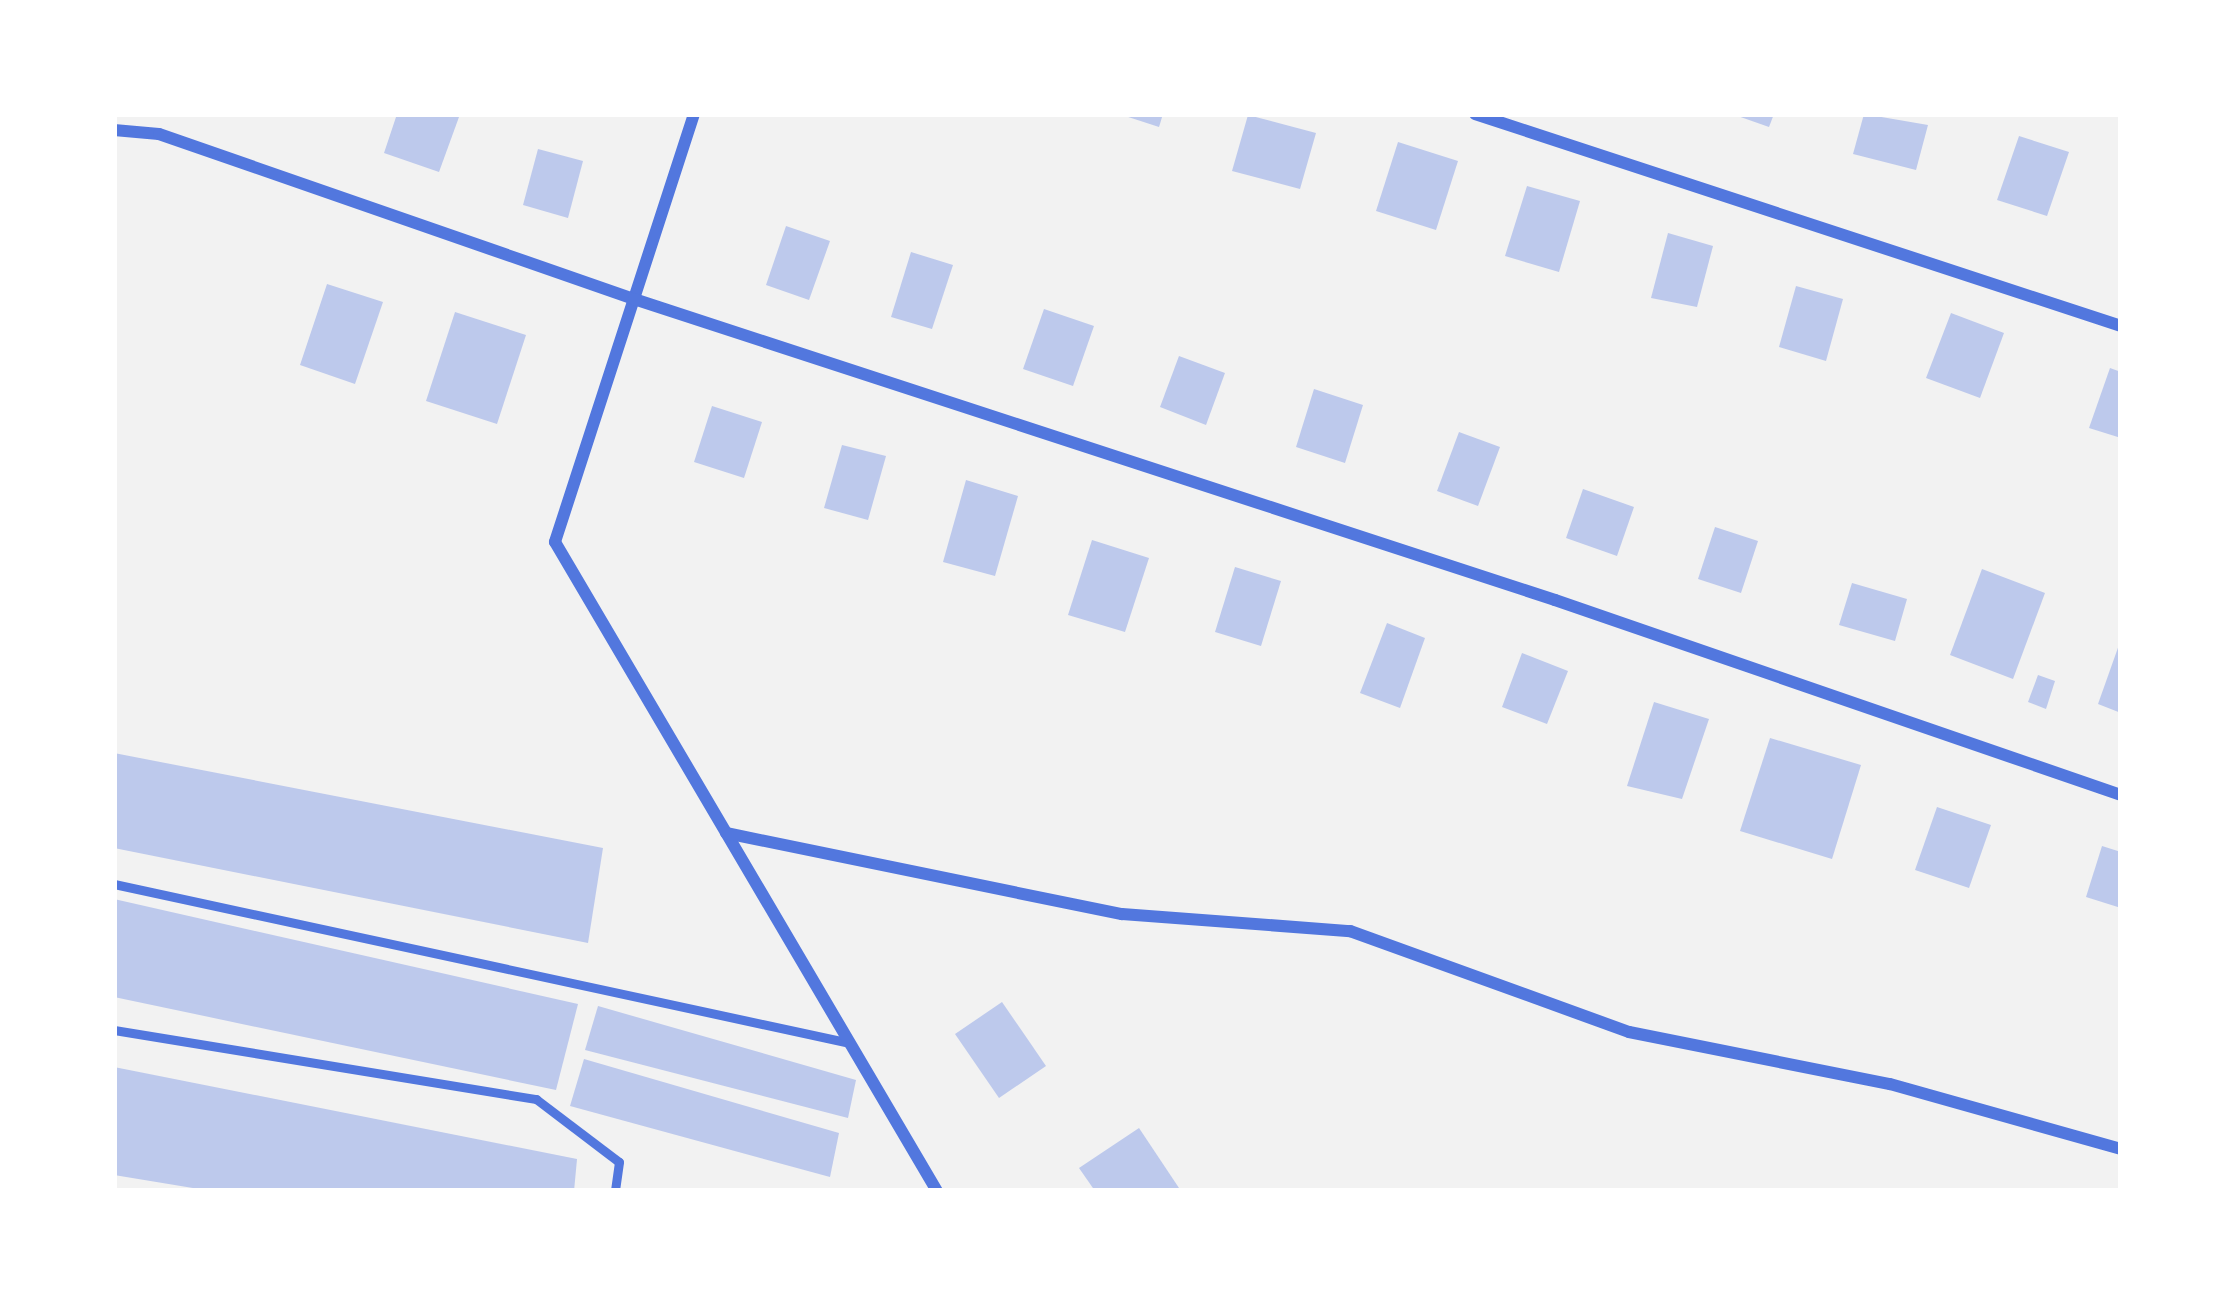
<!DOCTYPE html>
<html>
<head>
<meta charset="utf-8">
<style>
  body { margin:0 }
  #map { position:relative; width:2235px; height:1305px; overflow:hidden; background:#f2f2f2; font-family:Raleway,sans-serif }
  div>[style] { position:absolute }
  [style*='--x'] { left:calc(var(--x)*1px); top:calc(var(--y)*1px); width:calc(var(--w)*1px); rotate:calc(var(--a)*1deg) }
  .building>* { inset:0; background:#bdc9ec }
  .service>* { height:9px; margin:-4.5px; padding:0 4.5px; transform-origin:4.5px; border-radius:4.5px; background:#5277de }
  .minor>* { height:12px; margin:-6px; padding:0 6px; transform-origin:6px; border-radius:6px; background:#5277de }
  span { translate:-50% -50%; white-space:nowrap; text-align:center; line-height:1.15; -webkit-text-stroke:12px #fff; paint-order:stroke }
  .frame { position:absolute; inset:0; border:117px solid #fff; pointer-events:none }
</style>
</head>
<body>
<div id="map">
  <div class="building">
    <i style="clip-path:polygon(397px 114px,459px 117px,439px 172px,384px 153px)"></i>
    <i style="clip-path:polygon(1119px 114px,1163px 114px,1159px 127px)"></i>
    <i style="clip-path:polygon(1732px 114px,1774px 114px,1769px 127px)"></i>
    <i style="clip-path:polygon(1864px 114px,1928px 125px,1916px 170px,1853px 154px)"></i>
    <i style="clip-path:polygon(1248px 115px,1316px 133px,1300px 189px,1232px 171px)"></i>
    <i style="clip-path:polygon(2019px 136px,2069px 152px,2047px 216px,1997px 200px)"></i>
    <i style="clip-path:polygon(1398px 142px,1458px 161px,1436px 230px,1376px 211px)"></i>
    <i style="clip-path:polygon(538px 149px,583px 161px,568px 218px,523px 205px)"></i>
    <i style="clip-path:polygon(1527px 186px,1580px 201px,1559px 272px,1505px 256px)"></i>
    <i style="clip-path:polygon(786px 226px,830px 241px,809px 300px,766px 285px)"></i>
    <i style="clip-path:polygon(1668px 233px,1713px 246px,1697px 307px,1651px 298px)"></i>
    <i style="clip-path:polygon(911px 252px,953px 265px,932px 329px,891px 317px)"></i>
    <i style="clip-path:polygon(327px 284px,383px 302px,355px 384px,300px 365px)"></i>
    <i style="clip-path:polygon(1796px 286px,1843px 299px,1826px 361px,1779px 347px)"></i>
    <i style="clip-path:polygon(1044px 309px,1094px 326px,1073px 386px,1023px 369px)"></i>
    <i style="clip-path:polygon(455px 312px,526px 335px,497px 424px,426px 401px)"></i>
    <i style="clip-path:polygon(1951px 313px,2004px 333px,1980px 398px,1926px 378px)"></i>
    <i style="clip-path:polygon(1179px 356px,1225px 373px,1206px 425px,1160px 407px)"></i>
    <i style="clip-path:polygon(2110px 368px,2121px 372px,2121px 438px,2089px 428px)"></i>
    <i style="clip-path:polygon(1314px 389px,1363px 405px,1345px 463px,1296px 447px)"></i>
    <i style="clip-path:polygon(712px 406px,762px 422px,744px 478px,694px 462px)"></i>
    <i style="clip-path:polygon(1459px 432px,1500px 447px,1478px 506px,1437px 491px)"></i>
    <i style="clip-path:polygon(842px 445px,886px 456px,868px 520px,824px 508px)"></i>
    <i style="clip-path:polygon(966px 480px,1018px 496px,995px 576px,943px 562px)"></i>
    <i style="clip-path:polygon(1583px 489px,1634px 507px,1617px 556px,1566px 538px)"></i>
    <i style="clip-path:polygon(1715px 527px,1758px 541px,1741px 593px,1698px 579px)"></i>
    <i style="clip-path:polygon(1092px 540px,1149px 558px,1125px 632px,1068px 615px)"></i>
    <i style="clip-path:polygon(1235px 567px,1281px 581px,1261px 646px,1215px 632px)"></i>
    <i style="clip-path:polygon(1982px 569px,2045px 593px,2013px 679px,1950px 655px)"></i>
    <i style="clip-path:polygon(1852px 583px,1907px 599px,1895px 641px,1839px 625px)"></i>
    <i style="clip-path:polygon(1387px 623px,1425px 638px,1400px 708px,1360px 693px)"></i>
    <i style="clip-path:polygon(2120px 642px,2121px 642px,2121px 713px,2098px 704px)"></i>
    <i style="clip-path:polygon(1522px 653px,1568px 671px,1547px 724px,1502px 707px)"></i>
    <i style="clip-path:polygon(2038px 675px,2055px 681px,2046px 709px,2028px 702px)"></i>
    <i style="clip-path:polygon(1654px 702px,1709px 719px,1682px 799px,1627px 786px)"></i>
    <i style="clip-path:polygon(1770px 738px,1861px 765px,1832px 859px,1740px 831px)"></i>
    <i style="clip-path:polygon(114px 753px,603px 848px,588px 943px,114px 848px)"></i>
    <i style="clip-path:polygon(1937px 807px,1991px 825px,1969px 888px,1915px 870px)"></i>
    <i style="clip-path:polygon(2102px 846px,2121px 852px,2121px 908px,2086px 897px)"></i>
    <i style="clip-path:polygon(114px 899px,578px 1004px,556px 1090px,114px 997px)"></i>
    <i style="clip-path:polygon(1002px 1002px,1046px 1066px,999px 1098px,955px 1034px)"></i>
    <i style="clip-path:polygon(598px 1006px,856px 1080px,848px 1118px,585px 1050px)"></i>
    <i style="clip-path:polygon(584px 1059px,839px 1133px,830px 1177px,570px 1106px)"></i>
    <i style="clip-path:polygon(114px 1067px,577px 1159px,574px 1191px,211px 1191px,114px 1175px)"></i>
    <i style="clip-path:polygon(1139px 1128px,1181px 1191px,1095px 1191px,1079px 1168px)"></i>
  </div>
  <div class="service">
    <i style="--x:114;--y:884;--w:753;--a:12.19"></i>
    <i style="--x:114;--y:1030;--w:428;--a:9.3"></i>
    <i style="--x:536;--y:1099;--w:104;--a:37.2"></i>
    <i style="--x:619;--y:1162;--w:29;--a:98"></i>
  </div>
  <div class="minor">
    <i style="--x:694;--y:114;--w:450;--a:108"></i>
    <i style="--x:555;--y:542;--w:753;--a:59.52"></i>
    <i style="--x:1475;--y:114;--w:680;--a:18.17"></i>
    <i style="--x:114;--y:130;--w:45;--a:5.1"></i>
    <i style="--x:159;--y:134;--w:503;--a:19.16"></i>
    <i style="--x:634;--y:299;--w:969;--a:18.1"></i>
    <i style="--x:1555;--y:600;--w:599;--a:19.01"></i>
    <i style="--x:726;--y:833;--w:404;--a:11.6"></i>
    <i style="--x:1122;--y:914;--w:229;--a:4.3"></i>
    <i style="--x:1350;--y:931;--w:297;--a:19.9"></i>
    <i style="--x:1629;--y:1032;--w:266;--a:11.3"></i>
    <i style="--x:1890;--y:1084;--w:240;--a:15.7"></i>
  </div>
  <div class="frame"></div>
</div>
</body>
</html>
